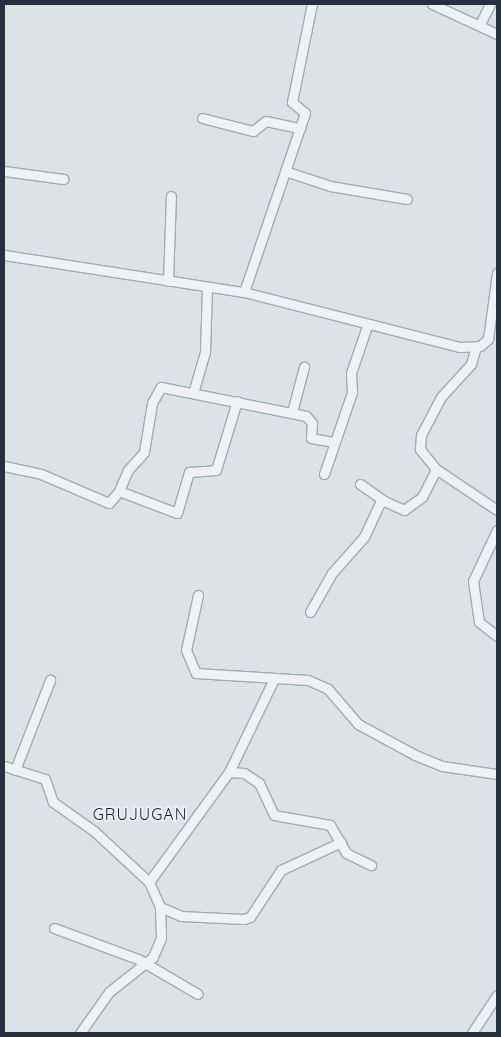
<!DOCTYPE html>
<html>
<head>
<meta charset="utf-8">
<style>
  body { margin:0 }
  #map { position:relative; width:501px; height:1037px; overflow:hidden; background:#dce2e6; font-family:Quicksand,sans-serif }
  div>[style] { position:absolute }
  [style*='--x'] { left:calc(var(--x)*1px); top:calc(var(--y)*1px); width:calc(var(--w)*1px); rotate:calc(var(--a)*1deg) }
  .roads { filter:drop-shadow(1px 0 #a2aaaf) drop-shadow(-1px 0 #a2aaaf) drop-shadow(0 1px #a2aaaf) drop-shadow(0 -1px #a2aaaf) }
  .street>* { height:9px; margin:-4.5px; padding:0 4.5px; transform-origin:4.5px; border-radius:4.5px; background:#eef2f4 }
  span { translate:-50% -50%; white-space:nowrap; text-align:center; line-height:1.15; -webkit-text-stroke:4px #ebf0f4; paint-order:stroke }
  .quarter-label { font-size:16px; color:#19232c; letter-spacing:1px }
  .frame { position:absolute; inset:0; border:5px solid #26323b; pointer-events:none }
</style>
</head>
<body>
<div id="map">
  <div class="roads">
    <div class="street">
      <i style="--x:432;--y:4;--w:72;--a:24.8"></i>
      <i style="--x:480;--y:24;--w:22;--a:-63"></i>
      <i style="--x:202;--y:118;--w:53;--a:14.3"></i>
      <i style="--x:253;--y:131;--w:16;--a:-38"></i>
      <i style="--x:266;--y:121;--w:35;--a:12"></i>
      <i style="--x:4;--y:171;--w:60;--a:7.7"></i>
      <i style="--x:285;--y:171;--w:47;--a:18.4"></i>
      <i style="--x:330;--y:186;--w:78;--a:9.6"></i>
      <i style="--x:4;--y:255;--w:243;--a:8.8"></i>
      <i style="--x:244;--y:292;--w:223;--a:14.3"></i>
      <i style="--x:460;--y:347;--w:20;--a:-3"></i>
      <i style="--x:480;--y:346;--w:11;--a:-41"></i>
      <i style="--x:488;--y:339;--w:67;--a:-82.2"></i>
      <i style="--x:168;--y:281;--w:85;--a:-88"></i>
      <i style="--x:244;--y:292;--w:189;--a:-71.2"></i>
      <i style="--x:305;--y:113;--w:17;--a:-140"></i>
      <i style="--x:292;--y:102;--w:100;--a:-78.5"></i>
      <i style="--x:193;--y:393;--w:43;--a:-73.7"></i>
      <i style="--x:205;--y:352;--w:64;--a:-88.2"></i>
      <i style="--x:292;--y:412;--w:47;--a:-75.1"></i>
      <i style="--x:4;--y:466;--w:38;--a:12"></i>
      <i style="--x:41;--y:474;--w:74;--a:23.1"></i>
      <i style="--x:109;--y:503;--w:16;--a:-50"></i>
      <i style="--x:119;--y:491;--w:62;--a:20.8"></i>
      <i style="--x:177;--y:513;--w:43;--a:-73.7"></i>
      <i style="--x:189;--y:472;--w:27;--a:-4"></i>
      <i style="--x:216;--y:470;--w:72;--a:-73.1"></i>
      <i style="--x:436;--y:469;--w:73;--a:33.9"></i>
      <i style="--x:324;--y:474;--w:87;--a:-71.1"></i>
      <i style="--x:352;--y:392;--w:19;--a:-93"></i>
      <i style="--x:351;--y:373;--w:50;--a:-71.2"></i>
      <i style="--x:360;--y:484;--w:29;--a:35"></i>
      <i style="--x:119;--y:491;--w:23;--a:-67"></i>
      <i style="--x:128;--y:470;--w:24;--a:-48"></i>
      <i style="--x:144;--y:452;--w:50;--a:-80.7"></i>
      <i style="--x:152;--y:403;--w:18;--a:-61"></i>
      <i style="--x:161;--y:387;--w:148;--a:11.3"></i>
      <i style="--x:306;--y:416;--w:9;--a:49"></i>
      <i style="--x:312;--y:423;--w:15;--a:94"></i>
      <i style="--x:311;--y:438;--w:22;--a:10"></i>
      <i style="--x:497;--y:530;--w:56;--a:115.2"></i>
      <i style="--x:473;--y:581;--w:41;--a:81.7"></i>
      <i style="--x:479;--y:622;--w:23;--a:38"></i>
      <i style="--x:198;--y:595;--w:56;--a:102.3"></i>
      <i style="--x:186;--y:650;--w:25;--a:67"></i>
      <i style="--x:196;--y:673;--w:112;--a:3.6"></i>
      <i style="--x:308;--y:680;--w:22;--a:24"></i>
      <i style="--x:328;--y:689;--w:46;--a:49.4"></i>
      <i style="--x:358;--y:724;--w:65;--a:28.5"></i>
      <i style="--x:415;--y:755;--w:29;--a:22"></i>
      <i style="--x:442;--y:766;--w:56;--a:8.3"></i>
      <i style="--x:310;--y:612;--w:45;--a:-60.6"></i>
      <i style="--x:332;--y:573;--w:48;--a:-48.4"></i>
      <i style="--x:364;--y:537;--w:38;--a:-65"></i>
      <i style="--x:380;--y:503;--w:4;--a:-27"></i>
      <i style="--x:384;--y:501;--w:22;--a:24"></i>
      <i style="--x:404;--y:510;--w:22;--a:-36"></i>
      <i style="--x:422;--y:497;--w:31;--a:-63"></i>
      <i style="--x:436;--y:469;--w:26;--a:-129"></i>
      <i style="--x:420;--y:449;--w:14;--a:-86"></i>
      <i style="--x:421;--y:435;--w:43;--a:-62.2"></i>
      <i style="--x:441;--y:397;--w:45;--a:-47.7"></i>
      <i style="--x:471;--y:364;--w:18;--a:-74"></i>
      <i style="--x:4;--y:766;--w:43;--a:17.6"></i>
      <i style="--x:45;--y:779;--w:24;--a:71"></i>
      <i style="--x:53;--y:802;--w:50;--a:35.3"></i>
      <i style="--x:94;--y:831;--w:75;--a:42.8"></i>
      <i style="--x:149;--y:882;--w:27;--a:66"></i>
      <i style="--x:160;--y:907;--w:31;--a:88"></i>
      <i style="--x:161;--y:938;--w:21;--a:113"></i>
      <i style="--x:153;--y:957;--w:56;--a:141.5"></i>
      <i style="--x:109;--y:992;--w:50;--a:125.3"></i>
      <i style="--x:15;--y:770;--w:97;--a:-68.7"></i>
      <i style="--x:229;--y:772;--w:15;--a:4"></i>
      <i style="--x:244;--y:773;--w:18;--a:34"></i>
      <i style="--x:259;--y:783;--w:35;--a:65"></i>
      <i style="--x:274;--y:815;--w:57;--a:10.1"></i>
      <i style="--x:330;--y:825;--w:32;--a:60"></i>
      <i style="--x:346;--y:853;--w:28;--a:26"></i>
      <i style="--x:149;--y:882;--w:136;--a:-54"></i>
      <i style="--x:229;--y:772;--w:101;--a:-64.2"></i>
      <i style="--x:160;--y:907;--w:23;--a:23"></i>
      <i style="--x:181;--y:916;--w:63;--a:2.7"></i>
      <i style="--x:244;--y:919;--w:6;--a:-18"></i>
      <i style="--x:250;--y:917;--w:56;--a:-56.6"></i>
      <i style="--x:281;--y:870;--w:66;--a:-25"></i>
      <i style="--x:54;--y:928;--w:90;--a:20.3"></i>
      <i style="--x:138;--y:959;--w:69;--a:30.3"></i>
      <i style="--x:472;--y:1033;--w:45;--a:-56.7"></i>
    </div>
  </div>
  <div class="quarter-label">
    <span style="left:140px;top:814px">GRUJUGAN</span>
  </div>
  <div class="frame"></div>
</div>
</body>
</html>
